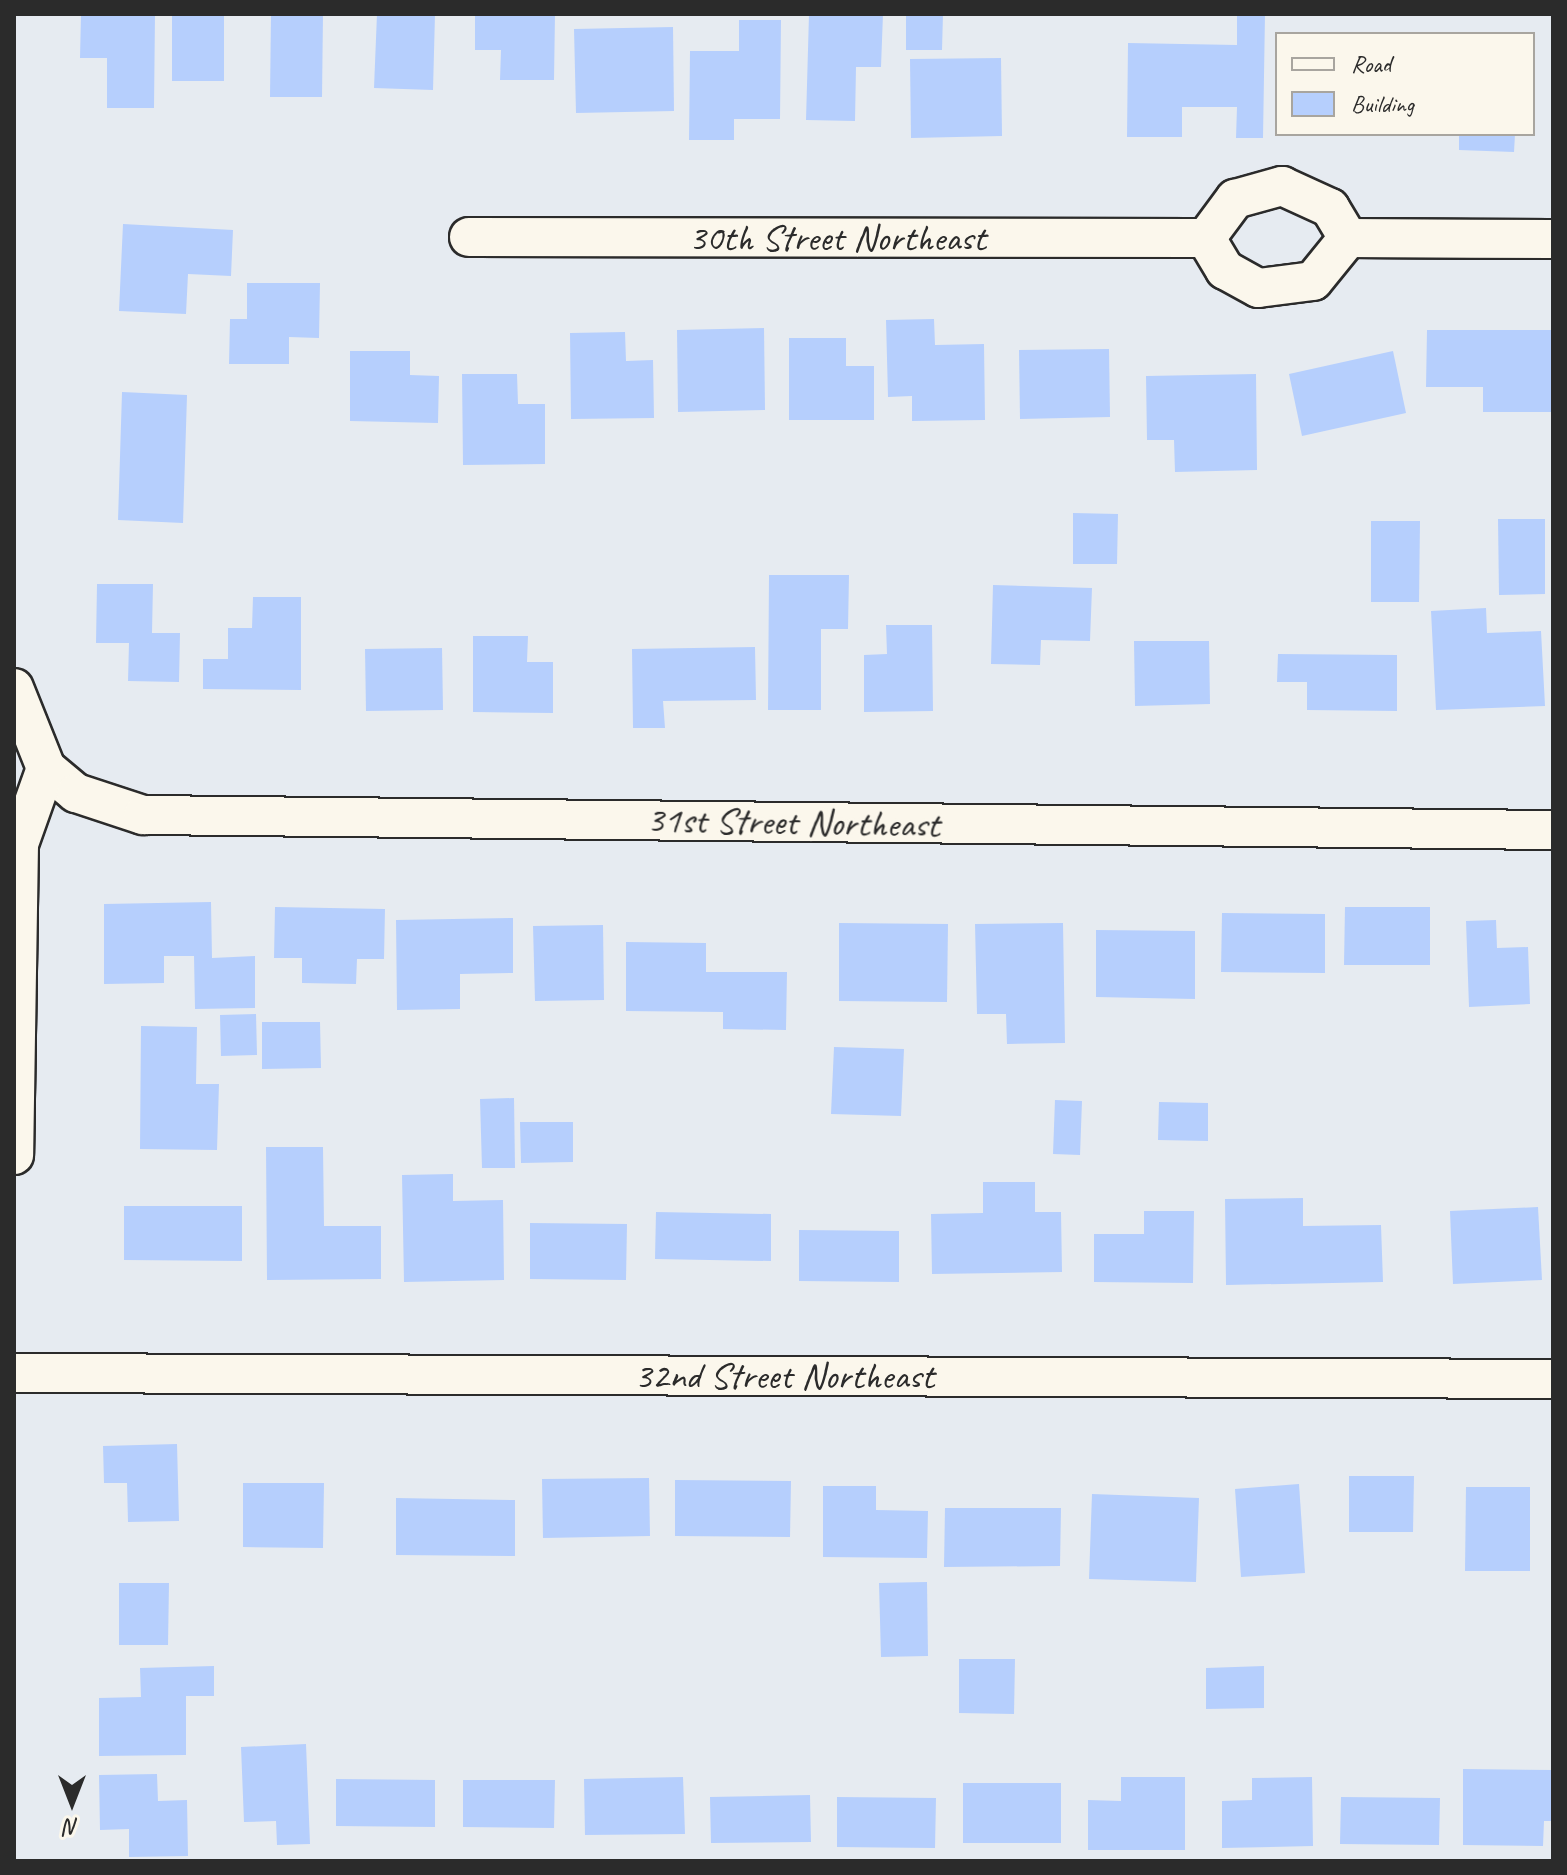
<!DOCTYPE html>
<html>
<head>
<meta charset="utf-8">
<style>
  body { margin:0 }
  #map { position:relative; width:1567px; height:1875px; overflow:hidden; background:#e6ebf1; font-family:Caveat,sans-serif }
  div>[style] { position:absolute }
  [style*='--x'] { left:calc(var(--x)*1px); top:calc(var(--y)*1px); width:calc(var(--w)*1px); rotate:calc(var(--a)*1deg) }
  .building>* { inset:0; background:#b6cffd }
  .roads { filter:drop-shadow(2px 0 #2b2b2b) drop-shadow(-2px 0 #2b2b2b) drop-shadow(0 2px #2b2b2b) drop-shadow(0 -2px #2b2b2b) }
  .minor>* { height:38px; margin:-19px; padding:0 19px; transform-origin:19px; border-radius:19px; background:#fbf7ec }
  span { translate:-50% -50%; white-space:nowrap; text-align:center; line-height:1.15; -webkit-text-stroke:6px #fbf7ec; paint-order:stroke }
  .street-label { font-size:38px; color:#2b2b2b }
  .frame { position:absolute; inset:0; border:16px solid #2b2b2b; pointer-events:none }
  .legend { position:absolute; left:1275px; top:32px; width:260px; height:104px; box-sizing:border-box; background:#fbf7ec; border:2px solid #a8a59f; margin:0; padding:10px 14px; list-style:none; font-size:24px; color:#2b2b2b }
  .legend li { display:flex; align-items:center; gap:16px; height:40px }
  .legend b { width:40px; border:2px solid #a8a59f }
  .north { position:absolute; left:32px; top:1763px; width:80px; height:80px; -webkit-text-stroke:6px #fbf7ec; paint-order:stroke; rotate:180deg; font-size:22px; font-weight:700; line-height:32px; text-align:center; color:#2b2b2b }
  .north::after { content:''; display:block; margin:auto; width:28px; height:36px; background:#2b2b2b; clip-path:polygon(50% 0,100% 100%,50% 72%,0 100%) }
</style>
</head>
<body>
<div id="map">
  <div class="building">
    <i style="clip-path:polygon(81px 14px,155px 14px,154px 108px,107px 108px,107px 58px,80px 58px)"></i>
    <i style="clip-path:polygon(172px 14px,224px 14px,224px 81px,172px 81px)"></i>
    <i style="clip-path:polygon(271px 14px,323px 14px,322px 97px,270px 97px)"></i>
    <i style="clip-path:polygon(377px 14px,435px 14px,433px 90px,374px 88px)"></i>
    <i style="clip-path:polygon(475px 14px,555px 14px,554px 80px,500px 80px,501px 50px,475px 50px)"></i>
    <i style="clip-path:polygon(809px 14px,883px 14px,881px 67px,856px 67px,855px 121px,806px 120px)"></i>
    <i style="clip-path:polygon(906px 14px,943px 14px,942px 50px,906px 50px)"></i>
    <i style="clip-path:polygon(1237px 14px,1265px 14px,1263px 138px,1236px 138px,1237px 107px,1182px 107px,1182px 137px,1127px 137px,1128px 43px,1237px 45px)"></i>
    <i style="clip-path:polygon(739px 20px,781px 20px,780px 119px,734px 119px,734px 140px,689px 140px,690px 51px,739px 51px)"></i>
    <i style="clip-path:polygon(673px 27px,674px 111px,576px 113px,574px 29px)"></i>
    <i style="clip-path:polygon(1001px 58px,1002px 136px,911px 138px,910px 59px)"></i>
    <i style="clip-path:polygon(1459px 134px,1515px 134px,1514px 152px,1459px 150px)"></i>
    <i style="clip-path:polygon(123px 224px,233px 230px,231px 276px,188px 274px,186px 314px,119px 311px)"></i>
    <i style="clip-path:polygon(247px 283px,320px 283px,319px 338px,289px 337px,289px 364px,229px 364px,230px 319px,247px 319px)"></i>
    <i style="clip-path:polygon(934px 319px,935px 345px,984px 344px,985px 420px,912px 421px,912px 396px,888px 397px,886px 320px)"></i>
    <i style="clip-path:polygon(764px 328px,765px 410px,678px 412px,677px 330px)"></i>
    <i style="clip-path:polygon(1427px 330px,1553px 330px,1553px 412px,1483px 412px,1483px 387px,1426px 387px)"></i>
    <i style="clip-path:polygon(625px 332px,626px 361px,653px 360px,654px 418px,571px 419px,570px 333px)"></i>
    <i style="clip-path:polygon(789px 338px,846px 338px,846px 366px,874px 366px,874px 420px,789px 420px)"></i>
    <i style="clip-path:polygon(1109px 349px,1110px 417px,1020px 419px,1019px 350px)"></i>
    <i style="clip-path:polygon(350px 351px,410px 351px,410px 375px,439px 376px,438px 423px,350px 421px)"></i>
    <i style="clip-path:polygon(1393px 351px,1406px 413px,1302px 436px,1289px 374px)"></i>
    <i style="clip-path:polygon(462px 374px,517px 374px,518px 404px,545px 404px,545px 464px,463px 465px)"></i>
    <i style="clip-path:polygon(1256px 374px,1257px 470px,1175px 472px,1174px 440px,1147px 440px,1146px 376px)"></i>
    <i style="clip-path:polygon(122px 392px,187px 395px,183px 523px,118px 520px)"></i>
    <i style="clip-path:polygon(1073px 513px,1118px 514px,1117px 564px,1073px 564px)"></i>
    <i style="clip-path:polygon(1498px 519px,1545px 519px,1545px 594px,1499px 595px)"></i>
    <i style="clip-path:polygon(1371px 521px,1420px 521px,1419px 602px,1371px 602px)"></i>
    <i style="clip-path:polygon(769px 575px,849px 575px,848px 629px,821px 629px,821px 710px,768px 710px)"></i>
    <i style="clip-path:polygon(97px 584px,153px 584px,152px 633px,180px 633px,179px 682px,128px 681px,129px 643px,96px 643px)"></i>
    <i style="clip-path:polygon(993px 585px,1092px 588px,1090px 641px,1041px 640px,1040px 665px,991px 664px)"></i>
    <i style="clip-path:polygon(253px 597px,301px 597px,301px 690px,203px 689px,203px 659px,228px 659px,228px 628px,252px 628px)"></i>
    <i style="clip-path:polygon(1486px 608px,1487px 633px,1541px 631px,1545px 706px,1436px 710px,1431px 611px)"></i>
    <i style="clip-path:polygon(886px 625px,932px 625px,933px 711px,864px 712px,864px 655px,887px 654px)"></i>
    <i style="clip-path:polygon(473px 636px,528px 636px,527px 662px,553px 662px,553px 713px,473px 712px)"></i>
    <i style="clip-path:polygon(1134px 641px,1209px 641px,1210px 704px,1135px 706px)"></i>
    <i style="clip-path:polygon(755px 647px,756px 700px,663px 701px,665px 728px,633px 728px,632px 649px)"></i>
    <i style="clip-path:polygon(442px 648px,443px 710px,366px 711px,365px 649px)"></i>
    <i style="clip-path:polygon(1278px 654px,1397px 655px,1397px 711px,1307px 710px,1307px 682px,1277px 682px)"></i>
    <i style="clip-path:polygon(211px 902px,212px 958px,255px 956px,255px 1008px,195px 1009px,194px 956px,164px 956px,164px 983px,104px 984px,104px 904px)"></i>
    <i style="clip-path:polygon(275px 907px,385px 909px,384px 959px,357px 959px,356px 984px,302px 983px,302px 958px,274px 958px)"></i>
    <i style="clip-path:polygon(1345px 907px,1430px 907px,1430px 965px,1344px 965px)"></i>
    <i style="clip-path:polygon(1222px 913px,1325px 914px,1325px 973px,1221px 972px)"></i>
    <i style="clip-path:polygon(513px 918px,513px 973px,460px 974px,460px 1009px,397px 1010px,396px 920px)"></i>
    <i style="clip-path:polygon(1496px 920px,1497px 948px,1528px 947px,1530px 1004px,1469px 1007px,1466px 921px)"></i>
    <i style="clip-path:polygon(839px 923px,948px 924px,947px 1002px,839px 1001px)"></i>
    <i style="clip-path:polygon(1063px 923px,1065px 1043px,1007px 1044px,1006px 1014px,977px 1014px,975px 924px)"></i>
    <i style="clip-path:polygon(603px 925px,604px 1000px,535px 1001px,533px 926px)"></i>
    <i style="clip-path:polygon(1096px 930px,1195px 931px,1195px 999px,1096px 997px)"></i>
    <i style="clip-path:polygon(626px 942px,706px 943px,706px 972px,787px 972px,786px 1030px,723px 1029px,723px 1012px,626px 1011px)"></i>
    <i style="clip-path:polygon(256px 1014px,257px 1055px,221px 1056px,220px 1015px)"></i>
    <i style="clip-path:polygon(262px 1022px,320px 1022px,321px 1068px,262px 1069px)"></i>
    <i style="clip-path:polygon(141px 1026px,197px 1027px,196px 1084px,219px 1084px,217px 1150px,140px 1149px)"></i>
    <i style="clip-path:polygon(834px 1047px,904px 1049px,901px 1116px,831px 1114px)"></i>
    <i style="clip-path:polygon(514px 1098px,515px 1168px,482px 1168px,480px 1099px)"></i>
    <i style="clip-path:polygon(1055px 1100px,1082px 1101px,1080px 1155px,1053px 1154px)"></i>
    <i style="clip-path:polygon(1159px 1102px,1208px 1103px,1208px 1141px,1158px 1140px)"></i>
    <i style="clip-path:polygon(520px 1122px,573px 1122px,573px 1162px,521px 1163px)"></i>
    <i style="clip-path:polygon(266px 1147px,323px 1147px,324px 1226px,381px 1226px,381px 1279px,267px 1280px)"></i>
    <i style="clip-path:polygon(453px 1174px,453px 1201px,503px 1200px,504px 1280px,404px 1282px,402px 1175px)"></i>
    <i style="clip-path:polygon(983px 1182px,1035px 1182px,1035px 1212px,1061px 1212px,1062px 1272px,932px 1274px,931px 1214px,983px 1213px)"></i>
    <i style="clip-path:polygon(1303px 1198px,1303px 1226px,1381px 1225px,1383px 1282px,1226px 1285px,1225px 1199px)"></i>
    <i style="clip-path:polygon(124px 1206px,242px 1206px,242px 1261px,124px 1260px)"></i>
    <i style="clip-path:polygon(1538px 1207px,1542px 1280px,1453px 1284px,1450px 1211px)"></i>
    <i style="clip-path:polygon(1144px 1211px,1194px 1211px,1193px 1283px,1094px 1282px,1094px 1234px,1144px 1234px)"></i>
    <i style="clip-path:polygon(656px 1212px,771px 1214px,771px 1261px,655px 1259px)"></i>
    <i style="clip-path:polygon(530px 1223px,627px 1224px,626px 1280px,530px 1279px)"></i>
    <i style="clip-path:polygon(799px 1230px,899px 1231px,899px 1282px,799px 1281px)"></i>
    <i style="clip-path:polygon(177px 1444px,179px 1521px,128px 1522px,127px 1483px,104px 1483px,103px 1446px)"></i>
    <i style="clip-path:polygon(1349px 1476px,1414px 1476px,1413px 1532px,1349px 1532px)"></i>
    <i style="clip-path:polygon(649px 1478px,650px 1536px,543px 1538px,542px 1479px)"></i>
    <i style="clip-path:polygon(675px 1480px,791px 1481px,790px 1537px,675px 1536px)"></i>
    <i style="clip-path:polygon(243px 1483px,324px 1483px,323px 1548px,243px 1547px)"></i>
    <i style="clip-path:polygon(1299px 1484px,1305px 1573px,1241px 1577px,1235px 1489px)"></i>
    <i style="clip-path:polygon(823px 1486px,876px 1486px,876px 1510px,928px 1511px,927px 1558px,823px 1557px)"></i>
    <i style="clip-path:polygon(1466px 1487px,1530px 1487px,1530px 1571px,1465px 1571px)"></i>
    <i style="clip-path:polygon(1092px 1494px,1199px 1498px,1196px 1582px,1089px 1579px)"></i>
    <i style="clip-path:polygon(396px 1498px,515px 1500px,515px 1556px,396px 1555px)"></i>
    <i style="clip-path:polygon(945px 1508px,1061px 1508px,1060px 1566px,944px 1567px)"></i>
    <i style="clip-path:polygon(927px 1582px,928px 1656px,881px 1657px,879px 1583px)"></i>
    <i style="clip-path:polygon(119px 1583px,169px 1583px,168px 1645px,119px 1645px)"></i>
    <i style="clip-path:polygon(959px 1659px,1015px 1659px,1014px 1714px,959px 1713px)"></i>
    <i style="clip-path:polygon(214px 1666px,214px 1696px,186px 1696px,186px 1755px,99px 1756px,99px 1698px,141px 1697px,140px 1668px)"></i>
    <i style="clip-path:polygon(1264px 1666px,1264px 1708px,1206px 1709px,1206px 1668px)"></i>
    <i style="clip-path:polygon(306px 1744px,310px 1844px,277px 1845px,276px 1821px,244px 1822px,241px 1747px)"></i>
    <i style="clip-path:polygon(1463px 1769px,1553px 1770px,1553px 1821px,1544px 1821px,1543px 1846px,1463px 1845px)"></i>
    <i style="clip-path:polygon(157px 1774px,158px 1801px,187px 1800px,188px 1856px,129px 1857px,129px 1829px,100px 1830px,99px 1775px)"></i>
    <i style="clip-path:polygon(683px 1777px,685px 1834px,585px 1835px,584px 1779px)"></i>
    <i style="clip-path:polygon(1121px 1777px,1185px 1777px,1185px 1850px,1088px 1850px,1088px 1800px,1121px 1801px)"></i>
    <i style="clip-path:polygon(1312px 1777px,1313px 1846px,1222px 1848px,1222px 1801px,1252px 1800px,1252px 1778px)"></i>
    <i style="clip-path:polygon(336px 1779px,435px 1780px,435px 1827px,336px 1826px)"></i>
    <i style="clip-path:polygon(463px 1780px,555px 1780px,554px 1828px,463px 1827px)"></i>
    <i style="clip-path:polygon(963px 1783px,1061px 1783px,1061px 1843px,963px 1843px)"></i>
    <i style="clip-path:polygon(810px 1795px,811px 1842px,711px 1843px,710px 1797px)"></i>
    <i style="clip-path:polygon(837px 1797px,936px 1798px,935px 1848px,837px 1847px)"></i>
    <i style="clip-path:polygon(1341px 1797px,1440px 1798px,1439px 1845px,1340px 1844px)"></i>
  </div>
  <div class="roads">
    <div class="minor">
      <i style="--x:1282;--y:186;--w:53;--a:24.6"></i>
      <i style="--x:1330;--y:208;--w:35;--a:59"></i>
      <i style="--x:1348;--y:238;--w:55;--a:129.1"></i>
      <i style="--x:1313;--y:281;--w:55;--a:172.7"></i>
      <i style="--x:1258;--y:288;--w:38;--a:-151"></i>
      <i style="--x:1225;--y:270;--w:37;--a:-121"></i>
      <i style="--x:1206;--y:238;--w:49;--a:-53.4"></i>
      <i style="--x:1235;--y:199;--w:49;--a:-15.5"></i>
      <i style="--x:469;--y:237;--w:737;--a:0.08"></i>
      <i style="--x:1348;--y:238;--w:205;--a:0.3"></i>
      <i style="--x:14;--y:688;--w:86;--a:68.2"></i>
      <i style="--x:46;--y:768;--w:81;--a:109.6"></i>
      <i style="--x:19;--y:844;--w:311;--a:90.9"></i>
      <i style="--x:46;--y:768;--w:39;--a:40"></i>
      <i style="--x:76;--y:793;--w:71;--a:18.2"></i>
      <i style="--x:143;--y:815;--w:1410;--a:0.61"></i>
      <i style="--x:14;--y:1373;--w:1539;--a:0.22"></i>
    </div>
  </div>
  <div class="street-label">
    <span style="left:837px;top:238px">30th Street Northeast</span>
    <span style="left:793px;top:822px;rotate:1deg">31st Street Northeast</span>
    <span style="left:784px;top:1376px">32nd Street Northeast</span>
  </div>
  <div class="frame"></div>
  <ul class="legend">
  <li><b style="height:10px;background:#fbf7ec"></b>Road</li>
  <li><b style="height:22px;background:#b6cffd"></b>Building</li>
  </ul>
  <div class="north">N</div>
</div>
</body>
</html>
